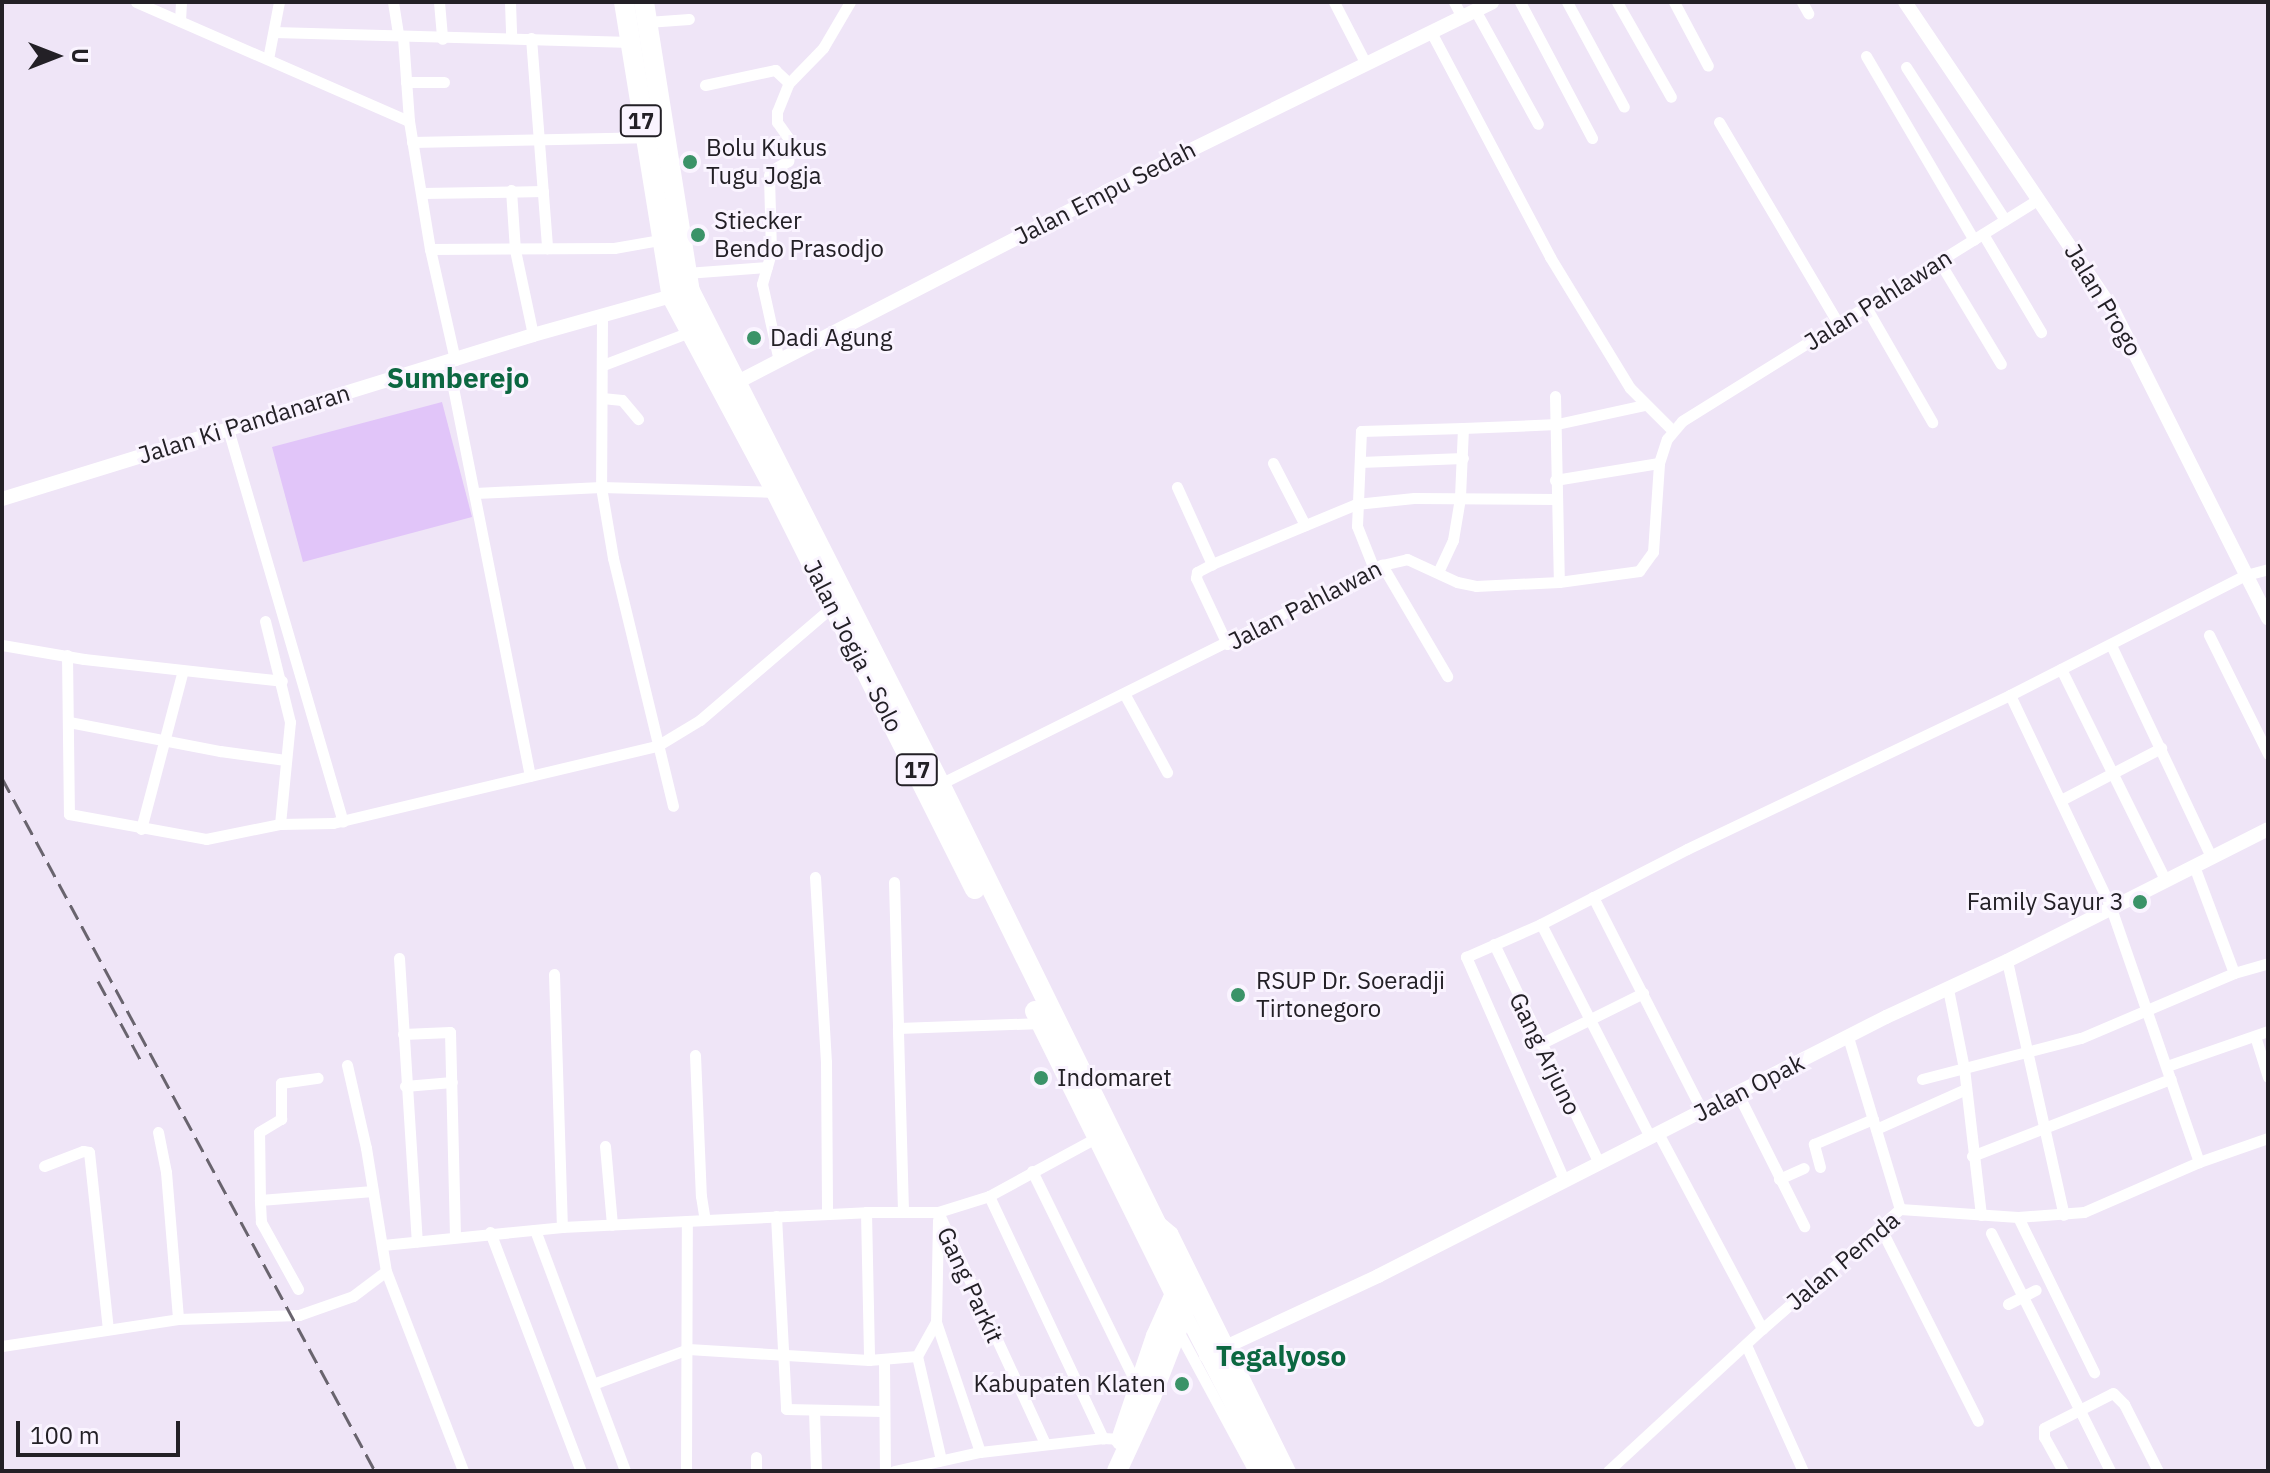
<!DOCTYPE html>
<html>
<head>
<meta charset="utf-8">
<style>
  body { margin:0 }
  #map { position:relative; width:2270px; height:1473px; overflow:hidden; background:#efe5f7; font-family:"IBM Plex Sans",sans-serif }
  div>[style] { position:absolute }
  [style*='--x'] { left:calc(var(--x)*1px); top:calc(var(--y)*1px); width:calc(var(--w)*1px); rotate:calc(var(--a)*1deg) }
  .green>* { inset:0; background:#e1c5f9 }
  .street>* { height:11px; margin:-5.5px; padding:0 5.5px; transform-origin:5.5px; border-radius:5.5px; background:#fff }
  .secondary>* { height:14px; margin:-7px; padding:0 7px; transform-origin:7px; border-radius:7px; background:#fff }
  .highway>* { height:20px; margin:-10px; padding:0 10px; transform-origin:10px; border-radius:10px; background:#fff }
  .rail>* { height:3px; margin-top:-1.5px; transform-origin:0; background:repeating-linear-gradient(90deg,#69646e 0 16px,transparent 0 24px) }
  .dots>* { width:22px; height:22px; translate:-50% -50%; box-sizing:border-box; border:4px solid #faf4ff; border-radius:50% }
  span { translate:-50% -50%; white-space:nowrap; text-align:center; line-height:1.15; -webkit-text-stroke:6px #faf4ff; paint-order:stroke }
  .shield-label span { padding:2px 6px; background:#faf4ff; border:2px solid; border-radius:6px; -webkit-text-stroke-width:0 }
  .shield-label { font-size:22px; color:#232026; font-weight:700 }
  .poi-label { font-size:24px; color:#232026 }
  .left { translate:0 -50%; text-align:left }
  .right { translate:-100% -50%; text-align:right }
  .street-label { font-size:24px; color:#232026 }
  .quarter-label { font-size:28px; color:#0c6741; font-weight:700 }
  .frame { position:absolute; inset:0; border:4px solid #232026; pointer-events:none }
  .north { position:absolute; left:16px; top:16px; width:80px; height:80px; -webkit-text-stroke:6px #faf4ff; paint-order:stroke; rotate:90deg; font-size:22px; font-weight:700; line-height:32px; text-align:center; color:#232026 }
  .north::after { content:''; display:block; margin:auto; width:28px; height:36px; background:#232026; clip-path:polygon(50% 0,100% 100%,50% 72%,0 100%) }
  .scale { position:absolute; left:16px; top:1421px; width:164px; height:36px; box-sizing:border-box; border:4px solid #232026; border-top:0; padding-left:10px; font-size:24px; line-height:28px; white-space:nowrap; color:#232026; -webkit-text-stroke:6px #faf4ff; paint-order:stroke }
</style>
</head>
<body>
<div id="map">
  <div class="green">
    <i style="clip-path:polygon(442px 402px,472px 517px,303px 562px,272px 447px)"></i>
  </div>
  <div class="street">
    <i style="--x:136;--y:2;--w:298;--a:23.6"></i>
    <i style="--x:409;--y:121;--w:130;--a:80.7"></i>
    <i style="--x:430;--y:249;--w:114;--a:77.3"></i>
    <i style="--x:393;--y:2;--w:33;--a:81"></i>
    <i style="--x:439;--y:2;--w:37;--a:85"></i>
    <i style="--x:510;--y:2;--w:36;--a:88"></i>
    <i style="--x:1334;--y:2;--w:68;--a:62.7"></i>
    <i style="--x:1454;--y:2;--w:17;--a:62"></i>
    <i style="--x:1520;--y:2;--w:154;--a:62.1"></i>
    <i style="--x:1567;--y:2;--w:119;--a:61.5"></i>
    <i style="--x:1617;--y:2;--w:109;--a:60.4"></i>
    <i style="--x:1674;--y:2;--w:72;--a:62"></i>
    <i style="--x:1802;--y:2;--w:13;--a:61"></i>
    <i style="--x:1475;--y:10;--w:130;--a:61.1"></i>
    <i style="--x:180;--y:21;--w:19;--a:-87"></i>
    <i style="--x:647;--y:22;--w:42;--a:-4.1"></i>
    <i style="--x:274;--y:32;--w:357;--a:1.6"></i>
    <i style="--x:1431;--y:32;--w:255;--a:62.1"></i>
    <i style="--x:1550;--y:257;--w:153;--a:58.6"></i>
    <i style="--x:1630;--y:388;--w:59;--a:45"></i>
    <i style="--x:403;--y:37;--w:84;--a:85.9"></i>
    <i style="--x:531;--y:38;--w:211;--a:85.6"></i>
    <i style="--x:1866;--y:56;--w:213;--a:59.6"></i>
    <i style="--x:268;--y:59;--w:58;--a:-79.1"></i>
    <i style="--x:1906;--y:67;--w:182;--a:57.1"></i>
    <i style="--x:406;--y:82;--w:38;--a:0"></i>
    <i style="--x:705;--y:85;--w:72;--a:-12.1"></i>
    <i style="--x:775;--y:70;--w:19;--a:43"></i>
    <i style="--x:1719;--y:122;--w:236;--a:59.4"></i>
    <i style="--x:412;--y:142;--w:232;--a:-1.2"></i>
    <i style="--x:511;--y:190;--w:60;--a:86.2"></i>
    <i style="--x:515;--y:250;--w:87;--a:78"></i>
    <i style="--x:422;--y:193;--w:121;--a:-0.9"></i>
    <i style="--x:1983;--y:234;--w:114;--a:59.4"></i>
    <i style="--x:430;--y:249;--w:184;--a:-0.3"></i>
    <i style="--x:614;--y:248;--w:47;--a:-9.9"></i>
    <i style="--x:1939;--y:261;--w:120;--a:59"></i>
    <i style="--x:686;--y:273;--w:81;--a:-4.2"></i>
    <i style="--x:1866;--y:307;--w:133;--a:60.1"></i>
    <i style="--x:602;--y:315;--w:172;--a:90.3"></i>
    <i style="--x:601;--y:487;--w:72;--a:80.4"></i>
    <i style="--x:613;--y:558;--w:255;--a:76.4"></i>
    <i style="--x:779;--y:361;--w:79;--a:-102.4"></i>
    <i style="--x:762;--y:284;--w:33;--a:-74"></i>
    <i style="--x:771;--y:252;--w:76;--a:-91.5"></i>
    <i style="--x:769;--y:176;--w:5;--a:-79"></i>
    <i style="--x:770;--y:171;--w:21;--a:-29"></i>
    <i style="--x:788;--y:161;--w:11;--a:-80"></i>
    <i style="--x:790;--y:150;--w:11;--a:-95"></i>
    <i style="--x:789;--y:139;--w:21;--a:-125"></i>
    <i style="--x:777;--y:122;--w:10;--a:-90"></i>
    <i style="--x:777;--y:112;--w:31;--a:-68"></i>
    <i style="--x:789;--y:83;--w:49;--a:-45.8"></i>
    <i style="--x:823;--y:48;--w:53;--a:-59.6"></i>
    <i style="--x:448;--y:362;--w:422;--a:78.8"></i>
    <i style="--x:603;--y:365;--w:93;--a:-20.8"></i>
    <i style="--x:1555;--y:396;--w:186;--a:88.8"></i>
    <i style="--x:602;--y:398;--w:20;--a:6"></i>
    <i style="--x:622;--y:400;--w:25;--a:50"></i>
    <i style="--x:1463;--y:428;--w:94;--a:-2.4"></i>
    <i style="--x:1557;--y:424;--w:89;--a:-12.3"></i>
    <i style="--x:228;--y:429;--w:409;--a:73.7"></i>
    <i style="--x:1360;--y:462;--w:103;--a:-2.2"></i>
    <i style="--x:1273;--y:463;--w:70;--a:62.7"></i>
    <i style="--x:1555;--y:480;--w:105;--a:-9.3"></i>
    <i style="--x:1177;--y:487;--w:85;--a:65.6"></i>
    <i style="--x:475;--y:493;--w:126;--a:-2.7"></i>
    <i style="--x:601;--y:487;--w:175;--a:1.6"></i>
    <i style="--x:1382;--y:565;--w:129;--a:59.6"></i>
    <i style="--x:1374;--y:569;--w:46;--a:-111.6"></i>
    <i style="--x:1357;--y:526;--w:95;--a:-87.6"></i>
    <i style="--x:1361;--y:431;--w:102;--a:-1.7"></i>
    <i style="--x:1463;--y:428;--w:70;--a:92.5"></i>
    <i style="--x:1460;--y:498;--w:43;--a:99.5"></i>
    <i style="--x:1453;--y:540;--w:35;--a:115"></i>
    <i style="--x:265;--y:621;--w:104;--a:76.1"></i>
    <i style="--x:290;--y:722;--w:102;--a:95.6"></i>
    <i style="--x:2209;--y:635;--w:133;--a:63.6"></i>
    <i style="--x:1227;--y:644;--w:73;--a:-115.2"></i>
    <i style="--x:1196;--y:578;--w:6;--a:-81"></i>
    <i style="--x:1197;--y:572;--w:17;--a:-28"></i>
    <i style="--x:1212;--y:564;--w:156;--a:-22.6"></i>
    <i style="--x:1356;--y:504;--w:58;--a:-5.9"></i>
    <i style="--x:1414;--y:498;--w:141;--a:0.4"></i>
    <i style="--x:2;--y:645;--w:83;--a:9.7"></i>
    <i style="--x:84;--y:659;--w:199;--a:6.3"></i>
    <i style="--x:2111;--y:645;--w:234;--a:64.7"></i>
    <i style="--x:67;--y:655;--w:159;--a:89.3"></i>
    <i style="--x:69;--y:814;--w:139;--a:10.3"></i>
    <i style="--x:206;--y:839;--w:76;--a:-11.5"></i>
    <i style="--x:280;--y:824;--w:53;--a:-1.1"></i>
    <i style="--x:333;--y:823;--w:333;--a:-13.4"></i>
    <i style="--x:657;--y:746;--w:50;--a:-31.2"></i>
    <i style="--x:700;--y:720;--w:175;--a:-40.6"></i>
    <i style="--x:2061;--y:669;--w:234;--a:63.7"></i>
    <i style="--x:1125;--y:695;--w:88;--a:61.4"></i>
    <i style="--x:2010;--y:695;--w:236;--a:64.6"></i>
    <i style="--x:2111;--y:908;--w:269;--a:70.9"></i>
    <i style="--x:69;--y:722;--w:154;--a:10.9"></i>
    <i style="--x:220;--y:751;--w:66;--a:7.9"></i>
    <i style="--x:938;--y:785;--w:496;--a:-26.4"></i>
    <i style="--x:1382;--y:565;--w:26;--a:-13"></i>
    <i style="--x:1407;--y:559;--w:55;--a:24.7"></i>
    <i style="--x:1457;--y:582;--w:19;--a:12"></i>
    <i style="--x:1476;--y:586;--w:83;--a:-2.8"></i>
    <i style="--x:1559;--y:582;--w:81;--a:-7.8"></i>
    <i style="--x:1639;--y:571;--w:24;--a:-54"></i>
    <i style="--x:1653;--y:552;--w:89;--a:-86.1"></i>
    <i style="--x:1659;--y:463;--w:25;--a:-72"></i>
    <i style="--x:1667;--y:439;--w:23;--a:-50"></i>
    <i style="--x:1682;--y:421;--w:420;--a:-31.9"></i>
    <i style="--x:2061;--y:800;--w:113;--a:-27.5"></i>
    <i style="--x:141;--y:829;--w:164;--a:-75.2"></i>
    <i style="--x:2194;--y:866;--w:114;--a:69.5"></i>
    <i style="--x:815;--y:877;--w:185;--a:86.6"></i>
    <i style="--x:826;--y:1062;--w:152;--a:89.6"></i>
    <i style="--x:894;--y:882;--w:146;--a:88.4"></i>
    <i style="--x:1593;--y:897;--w:240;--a:63"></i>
    <i style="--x:1541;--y:924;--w:239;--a:62.9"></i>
    <i style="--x:1494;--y:944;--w:243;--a:64.4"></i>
    <i style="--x:399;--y:958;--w:284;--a:86.4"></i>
    <i style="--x:2007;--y:961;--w:260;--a:77.4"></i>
    <i style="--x:554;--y:974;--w:253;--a:88.2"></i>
    <i style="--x:1948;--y:989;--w:81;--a:78.6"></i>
    <i style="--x:1964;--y:1068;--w:148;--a:83.4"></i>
    <i style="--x:403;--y:1034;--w:47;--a:-2.4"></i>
    <i style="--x:450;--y:1032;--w:204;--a:88.6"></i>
    <i style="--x:2255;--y:1036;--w:43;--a:72.4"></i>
    <i style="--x:1848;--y:1037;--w:180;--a:73.2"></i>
    <i style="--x:1540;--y:1044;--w:115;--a:-26.3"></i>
    <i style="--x:695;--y:1055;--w:141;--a:87.6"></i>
    <i style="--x:701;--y:1196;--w:24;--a:81"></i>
    <i style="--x:347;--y:1065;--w:85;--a:77.1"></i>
    <i style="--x:366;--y:1148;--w:125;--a:80.8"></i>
    <i style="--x:386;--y:1271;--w:214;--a:68.9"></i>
    <i style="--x:2167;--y:1066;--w:107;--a:-19.1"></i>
    <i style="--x:1922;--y:1079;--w:164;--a:-14.5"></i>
    <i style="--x:2081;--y:1038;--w:166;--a:-23"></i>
    <i style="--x:2234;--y:973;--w:35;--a:-16"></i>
    <i style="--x:405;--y:1086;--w:47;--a:-4.9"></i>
    <i style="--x:1738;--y:1094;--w:148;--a:63.4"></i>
    <i style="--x:1876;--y:1129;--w:98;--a:-24"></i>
    <i style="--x:158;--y:1132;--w:41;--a:78.7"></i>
    <i style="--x:166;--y:1172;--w:147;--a:85.3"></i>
    <i style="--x:1658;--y:1133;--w:222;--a:62"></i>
    <i style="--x:605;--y:1146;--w:79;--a:84.9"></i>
    <i style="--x:1972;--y:1156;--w:213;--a:-21.2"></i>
    <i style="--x:44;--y:1166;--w:42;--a:-21"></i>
    <i style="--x:83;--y:1151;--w:6;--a:9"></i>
    <i style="--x:89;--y:1152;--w:178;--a:83.9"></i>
    <i style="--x:1820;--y:1167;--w:24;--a:-105"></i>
    <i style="--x:1814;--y:1144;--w:64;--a:-23"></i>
    <i style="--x:1032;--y:1171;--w:241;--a:63.9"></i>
    <i style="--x:1779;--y:1179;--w:27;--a:-24"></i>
    <i style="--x:1564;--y:1180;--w:244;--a:-113.7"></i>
    <i style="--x:1466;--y:957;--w:82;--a:-23.7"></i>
    <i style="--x:1541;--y:924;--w:164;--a:-27.2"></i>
    <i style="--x:1687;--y:849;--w:358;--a:-25.5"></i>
    <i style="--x:2010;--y:695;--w:265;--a:-27"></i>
    <i style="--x:2246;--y:575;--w:23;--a:-15"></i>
    <i style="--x:989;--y:1196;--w:268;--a:64.8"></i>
    <i style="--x:260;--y:1200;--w:68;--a:-90.8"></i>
    <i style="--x:259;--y:1132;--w:26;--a:-31"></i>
    <i style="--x:281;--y:1119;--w:36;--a:-90"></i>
    <i style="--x:281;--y:1083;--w:37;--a:-8"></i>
    <i style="--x:903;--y:1211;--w:183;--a:-91.6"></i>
    <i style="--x:898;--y:1028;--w:144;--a:-2"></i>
    <i style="--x:866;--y:1212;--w:148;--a:88.8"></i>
    <i style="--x:938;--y:1212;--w:255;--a:65.2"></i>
    <i style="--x:776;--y:1216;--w:193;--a:87"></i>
    <i style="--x:786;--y:1409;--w:96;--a:1.2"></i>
    <i style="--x:2018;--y:1217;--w:173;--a:63.9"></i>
    <i style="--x:938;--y:1220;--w:102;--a:91.1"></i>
    <i style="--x:936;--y:1322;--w:137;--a:71.3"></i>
    <i style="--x:1159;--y:1221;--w:17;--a:40"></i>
    <i style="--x:1172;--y:1232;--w:267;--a:63.7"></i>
    <i style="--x:1880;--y:1227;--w:217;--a:63.2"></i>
    <i style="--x:535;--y:1230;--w:257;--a:69.5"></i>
    <i style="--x:490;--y:1232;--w:256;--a:69.2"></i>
    <i style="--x:1991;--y:1233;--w:266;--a:63.4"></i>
    <i style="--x:383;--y:1245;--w:180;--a:-5.7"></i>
    <i style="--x:562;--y:1227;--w:304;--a:-2.8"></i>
    <i style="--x:866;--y:1212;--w:72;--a:0"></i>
    <i style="--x:938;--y:1212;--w:53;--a:-17.4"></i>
    <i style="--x:989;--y:1196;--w:122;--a:-28.5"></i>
    <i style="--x:298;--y:1289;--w:77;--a:-118.9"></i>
    <i style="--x:261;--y:1222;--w:22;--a:-93"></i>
    <i style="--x:260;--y:1200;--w:113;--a:-4.6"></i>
    <i style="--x:2008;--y:1304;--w:31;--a:-27"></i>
    <i style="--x:1176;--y:1327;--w:164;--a:61.6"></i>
    <i style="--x:1746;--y:1345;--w:138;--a:65.7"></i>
    <i style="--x:2;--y:1346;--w:178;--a:-8.7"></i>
    <i style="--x:178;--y:1319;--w:121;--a:-1.9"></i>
    <i style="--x:299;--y:1315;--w:57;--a:-19.4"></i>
    <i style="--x:353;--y:1296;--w:41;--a:-37.1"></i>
    <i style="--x:917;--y:1356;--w:107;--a:77"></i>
    <i style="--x:884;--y:1361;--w:110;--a:89.5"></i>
    <i style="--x:593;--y:1384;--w:101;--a:-20.2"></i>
    <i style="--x:688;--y:1349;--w:181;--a:3.5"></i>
    <i style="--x:869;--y:1360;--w:48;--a:-4.8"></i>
    <i style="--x:917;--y:1356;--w:39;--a:-61"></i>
    <i style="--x:814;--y:1410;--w:61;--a:88.1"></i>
    <i style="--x:686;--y:1471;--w:249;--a:-89.8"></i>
    <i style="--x:756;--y:1471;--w:14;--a:-90"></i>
    <i style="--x:894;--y:1471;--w:88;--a:-12.5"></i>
    <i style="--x:980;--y:1452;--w:124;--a:-6.5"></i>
    <i style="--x:1103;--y:1438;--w:18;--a:3"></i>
    <i style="--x:1608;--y:1471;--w:209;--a:-42.7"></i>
    <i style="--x:1762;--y:1329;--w:183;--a:-41"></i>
    <i style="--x:1900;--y:1209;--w:118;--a:3.9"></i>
    <i style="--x:2018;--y:1217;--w:66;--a:-4.3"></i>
    <i style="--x:2084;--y:1212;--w:125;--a:-23.5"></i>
    <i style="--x:2199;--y:1162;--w:73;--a:-19.2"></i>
    <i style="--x:2063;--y:1471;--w:39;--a:-119"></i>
    <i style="--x:2044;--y:1437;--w:9;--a:-90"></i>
    <i style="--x:2044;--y:1428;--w:77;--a:-26.9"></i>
    <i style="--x:2113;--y:1393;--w:16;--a:45"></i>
    <i style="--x:2124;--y:1404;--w:75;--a:63.1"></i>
  </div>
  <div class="secondary">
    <i style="--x:1905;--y:2;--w:374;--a:56"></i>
    <i style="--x:2114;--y:312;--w:343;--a:63.3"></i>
    <i style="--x:728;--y:387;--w:424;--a:-27.3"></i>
    <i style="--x:1105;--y:192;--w:431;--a:-26.1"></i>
    <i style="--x:2;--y:499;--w:556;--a:-17.16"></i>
    <i style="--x:533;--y:335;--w:152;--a:-15.7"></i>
    <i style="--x:1191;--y:1294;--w:197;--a:64.1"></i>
    <i style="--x:1182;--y:1308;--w:183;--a:62.7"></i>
    <i style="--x:1206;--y:1356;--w:190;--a:-24.9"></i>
    <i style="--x:1378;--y:1276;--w:570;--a:-27.01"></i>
    <i style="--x:1886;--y:1017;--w:133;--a:-24.8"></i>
    <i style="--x:2007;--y:961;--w:292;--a:-26.8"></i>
  </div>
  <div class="highway">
    <i style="--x:624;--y:2;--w:299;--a:80.8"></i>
    <i style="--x:672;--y:297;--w:221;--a:61.9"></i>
    <i style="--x:776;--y:492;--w:444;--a:63.4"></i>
    <i style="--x:644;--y:2;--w:293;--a:81"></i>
    <i style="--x:690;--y:291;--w:553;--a:63.11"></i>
    <i style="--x:940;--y:784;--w:568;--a:63.8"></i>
    <i style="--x:1191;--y:1294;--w:110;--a:111.2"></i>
    <i style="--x:1151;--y:1397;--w:81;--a:114.7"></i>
    <i style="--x:1035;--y:1011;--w:331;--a:63.7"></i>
    <i style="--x:1121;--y:1440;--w:110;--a:-71.4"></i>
    <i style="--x:1156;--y:1336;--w:54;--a:-65.8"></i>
  </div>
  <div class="rail">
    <i style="--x:2;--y:778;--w:787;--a:61.71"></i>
    <i style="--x:98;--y:981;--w:89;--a:61.7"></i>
  </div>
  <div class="dots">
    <i style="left:690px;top:162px;background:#3b9368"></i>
    <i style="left:698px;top:235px;background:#3b9368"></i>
    <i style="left:754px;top:338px;background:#3b9368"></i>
    <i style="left:2140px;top:902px;background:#3b9368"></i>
    <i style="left:1238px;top:995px;background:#3b9368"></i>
    <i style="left:1041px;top:1078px;background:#3b9368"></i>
    <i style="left:1182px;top:1384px;background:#3b9368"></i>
  </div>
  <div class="shield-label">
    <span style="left:641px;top:121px">17</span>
    <span style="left:917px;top:770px">17</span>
  </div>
  <div class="poi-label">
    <span class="left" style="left:706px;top:162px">Bolu Kukus<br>Tugu Jogja</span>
    <span class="left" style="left:714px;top:235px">Stiecker<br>Bendo Prasodjo</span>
    <span class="left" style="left:770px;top:338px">Dadi Agung</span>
    <span class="right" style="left:2124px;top:902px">Family Sayur 3</span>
    <span class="left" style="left:1256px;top:995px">RSUP Dr. Soeradji<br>Tirtonegoro</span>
    <span class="left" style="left:1057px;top:1078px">Indomaret</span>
    <span class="right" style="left:1166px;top:1384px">Kabupaten Klaten</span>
  </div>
  <div class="street-label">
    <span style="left:1105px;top:193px;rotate:-27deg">Jalan Empu Sedah</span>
    <span style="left:1878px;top:300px;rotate:-32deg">Jalan Pahlawan</span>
    <span style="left:2103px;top:300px;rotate:59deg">Jalan Progo</span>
    <span style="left:244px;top:424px;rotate:-17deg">Jalan Ki Pandanaran</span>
    <span style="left:1305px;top:605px;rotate:-27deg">Jalan Pahlawan</span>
    <span style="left:853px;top:646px;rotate:63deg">Jalan Jogja - Solo</span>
    <span style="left:1545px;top:1054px;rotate:64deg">Gang Arjuno</span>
    <span style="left:1749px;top:1088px;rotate:-27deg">Jalan Opak</span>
    <span style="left:1843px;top:1261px;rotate:-40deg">Jalan Pemda</span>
    <span style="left:970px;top:1285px;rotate:65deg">Gang Parkit</span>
  </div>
  <div class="quarter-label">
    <span style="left:458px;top:378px">Sumberejo</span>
    <span style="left:1281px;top:1356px">Tegalyoso</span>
  </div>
  <div class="frame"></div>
  <div class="north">U</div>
  <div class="scale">100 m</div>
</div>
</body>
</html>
